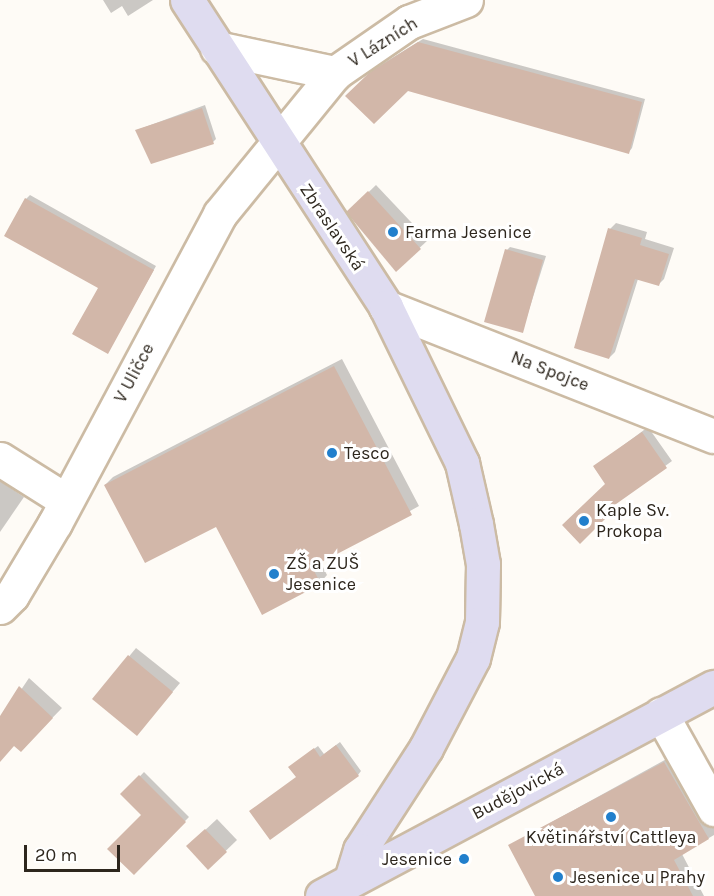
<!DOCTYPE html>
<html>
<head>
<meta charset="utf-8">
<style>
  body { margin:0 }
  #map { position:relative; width:714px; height:896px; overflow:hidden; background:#fefbf6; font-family:Karla,sans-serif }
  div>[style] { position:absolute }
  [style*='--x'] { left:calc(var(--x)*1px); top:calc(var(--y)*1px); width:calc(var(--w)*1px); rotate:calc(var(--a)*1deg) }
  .shadow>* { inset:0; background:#0003 }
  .building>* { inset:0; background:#d2b7a9 }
  .roads { filter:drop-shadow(2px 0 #ccbba4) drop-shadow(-2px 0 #ccbba4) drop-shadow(0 2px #ccbba4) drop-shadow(0 -2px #ccbba4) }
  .street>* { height:33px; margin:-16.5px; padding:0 16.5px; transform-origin:16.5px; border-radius:16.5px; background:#fff }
  .secondary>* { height:33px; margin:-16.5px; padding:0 16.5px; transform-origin:16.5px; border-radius:16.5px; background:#dfdcf0 }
  .dots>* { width:16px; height:16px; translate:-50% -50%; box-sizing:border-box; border:3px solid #fff; border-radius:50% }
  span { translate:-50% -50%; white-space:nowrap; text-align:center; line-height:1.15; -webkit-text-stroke:6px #fff; paint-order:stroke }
  .street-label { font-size:18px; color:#2d261d }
  .poi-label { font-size:18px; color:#2d261d }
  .left { translate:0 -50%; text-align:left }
  .right { translate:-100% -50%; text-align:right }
  .scale { position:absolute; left:24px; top:845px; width:96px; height:27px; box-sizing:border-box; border:3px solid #2d261d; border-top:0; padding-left:8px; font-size:18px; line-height:21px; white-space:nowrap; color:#2d261d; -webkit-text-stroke:4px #fff; paint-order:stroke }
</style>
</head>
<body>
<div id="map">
  <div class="shadow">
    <i style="clip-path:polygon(103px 0,153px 0,128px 16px,122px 6px,111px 13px)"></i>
    <i style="clip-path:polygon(423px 39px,645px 99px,632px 148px,629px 152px,407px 89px,347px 96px,374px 69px)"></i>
    <i style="clip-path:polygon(205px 105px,216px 139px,213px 142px,137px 130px)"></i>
    <i style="clip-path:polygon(376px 185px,428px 240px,397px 269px,348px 212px)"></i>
    <i style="clip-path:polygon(30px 195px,156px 266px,108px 352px,100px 288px,26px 199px)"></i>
    <i style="clip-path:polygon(616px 223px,647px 232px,645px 239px,674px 248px,664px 279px,658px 285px,638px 279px,615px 352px,609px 358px,610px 229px)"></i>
    <i style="clip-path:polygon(510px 247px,546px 256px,522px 332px,507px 250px)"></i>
    <i style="clip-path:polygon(342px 359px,419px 506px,320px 561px,327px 575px,320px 583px,217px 525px,105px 485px,113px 477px)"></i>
    <i style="clip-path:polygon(648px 427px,672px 461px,608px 508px,611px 511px,580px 542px,606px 484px,594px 467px)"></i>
    <i style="clip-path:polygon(0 481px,24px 497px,0 532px)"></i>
    <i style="clip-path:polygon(136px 648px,180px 683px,137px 734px,94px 699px)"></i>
    <i style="clip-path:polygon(29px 678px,62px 708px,21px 750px,15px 744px,0 760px,0 721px)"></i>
    <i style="clip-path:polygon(340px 742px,361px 771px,358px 775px,297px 777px,294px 764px,318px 746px,324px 754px)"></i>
    <i style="clip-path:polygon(672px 756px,714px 816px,714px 835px,682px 854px,704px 896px,537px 896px,510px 845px)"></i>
    <i style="clip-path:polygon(144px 772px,189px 817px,134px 873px,143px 815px,123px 794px)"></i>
    <i style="clip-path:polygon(217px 819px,237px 840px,208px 868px,188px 846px)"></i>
  </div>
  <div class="building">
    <i style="clip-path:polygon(418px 42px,642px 102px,629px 154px,408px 91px,374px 124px,345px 96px,369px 73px)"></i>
    <i style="clip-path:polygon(202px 108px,214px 144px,151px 164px,135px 130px)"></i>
    <i style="clip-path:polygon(368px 191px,421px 249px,396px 272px,346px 212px)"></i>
    <i style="clip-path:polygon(25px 198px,154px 270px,108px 354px,72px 334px,98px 288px,4px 236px)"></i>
    <i style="clip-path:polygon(608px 228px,642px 238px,640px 245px,669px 254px,659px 286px,635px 279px,609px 359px,574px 348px)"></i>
    <i style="clip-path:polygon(505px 249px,543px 260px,523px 333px,484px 322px)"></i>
    <i style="clip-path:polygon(334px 366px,412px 515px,312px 567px,321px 584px,262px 615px,216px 527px,145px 563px,104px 485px)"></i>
    <i style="clip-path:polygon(642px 432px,667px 468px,602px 514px,606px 518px,580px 544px,562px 525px,605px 484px,593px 466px)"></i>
    <i style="clip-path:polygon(128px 655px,173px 692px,137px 736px,92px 699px)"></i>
    <i style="clip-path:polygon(19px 686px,53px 718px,21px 752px,14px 746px,0 762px,0 716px)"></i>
    <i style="clip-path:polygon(336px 745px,359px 776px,270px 840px,249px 811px,296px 777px,288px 767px,314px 748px,320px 757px)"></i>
    <i style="clip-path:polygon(664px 762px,709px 839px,674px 860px,693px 896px,535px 896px,508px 845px)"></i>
    <i style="clip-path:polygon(139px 775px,186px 822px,134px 875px,107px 849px,141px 815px,120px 794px)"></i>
    <i style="clip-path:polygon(205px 829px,227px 852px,208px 870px,186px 846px)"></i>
  </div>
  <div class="roads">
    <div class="street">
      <i style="--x:217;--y:48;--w:121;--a:12"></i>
      <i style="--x:386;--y:307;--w:352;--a:21.5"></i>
      <i style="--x:0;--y:459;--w:77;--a:32.2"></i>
      <i style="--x:0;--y:607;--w:17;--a:-45"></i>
      <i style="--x:12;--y:595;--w:84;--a:-59.2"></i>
      <i style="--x:55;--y:523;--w:350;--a:-61.9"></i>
      <i style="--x:220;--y:214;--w:182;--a:-50.8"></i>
      <i style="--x:335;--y:73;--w:90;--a:-34.6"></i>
      <i style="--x:409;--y:22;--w:61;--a:-21.1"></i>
      <i style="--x:661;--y:714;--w:109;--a:60.8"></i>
    </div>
    <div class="secondary">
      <i style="--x:187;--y:0;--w:366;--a:57"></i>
      <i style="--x:386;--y:307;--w:174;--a:64"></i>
      <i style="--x:462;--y:463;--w:63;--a:77.1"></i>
      <i style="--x:476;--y:524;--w:41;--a:80.1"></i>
      <i style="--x:483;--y:564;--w:58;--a:91"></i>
      <i style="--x:482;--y:622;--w:37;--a:104"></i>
      <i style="--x:473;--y:658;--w:102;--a:117.6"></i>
      <i style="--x:426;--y:748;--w:121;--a:122.9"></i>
      <i style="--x:360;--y:850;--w:28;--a:107"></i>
      <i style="--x:322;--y:896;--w:444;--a:-28.1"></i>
    </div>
  </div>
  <div class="dots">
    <i style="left:393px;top:232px;background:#217fcc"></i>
    <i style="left:332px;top:453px;background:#217fcc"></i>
    <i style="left:584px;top:521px;background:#217fcc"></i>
    <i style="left:274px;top:574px;background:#217fcc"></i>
    <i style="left:611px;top:817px;background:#217fcc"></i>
    <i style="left:464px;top:859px;background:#217fcc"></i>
    <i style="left:558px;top:877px;background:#217fcc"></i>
  </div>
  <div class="street-label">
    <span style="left:383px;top:42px;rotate:-32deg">V Lázních</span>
    <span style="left:332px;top:227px;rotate:56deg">Zbraslavská</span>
    <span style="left:550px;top:371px;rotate:21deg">Na Spojce</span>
    <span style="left:134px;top:373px;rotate:-62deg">V Uličce</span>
    <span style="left:518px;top:791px;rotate:-28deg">Budějovická</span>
  </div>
  <div class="poi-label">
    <span class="left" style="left:405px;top:232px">Farma Jesenice</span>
    <span class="left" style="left:344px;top:453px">Tesco</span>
    <span class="left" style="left:596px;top:521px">Kaple Sv.<br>Prokopa</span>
    <span class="left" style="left:286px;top:574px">ZŠ a ZUŠ<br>Jesenice</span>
    <span style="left:611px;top:837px">Květinářství Cattleya</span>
    <span class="right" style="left:452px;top:859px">Jesenice</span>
    <span class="left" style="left:570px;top:877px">Jesenice u Prahy</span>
  </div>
  <div class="scale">20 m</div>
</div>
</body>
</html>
